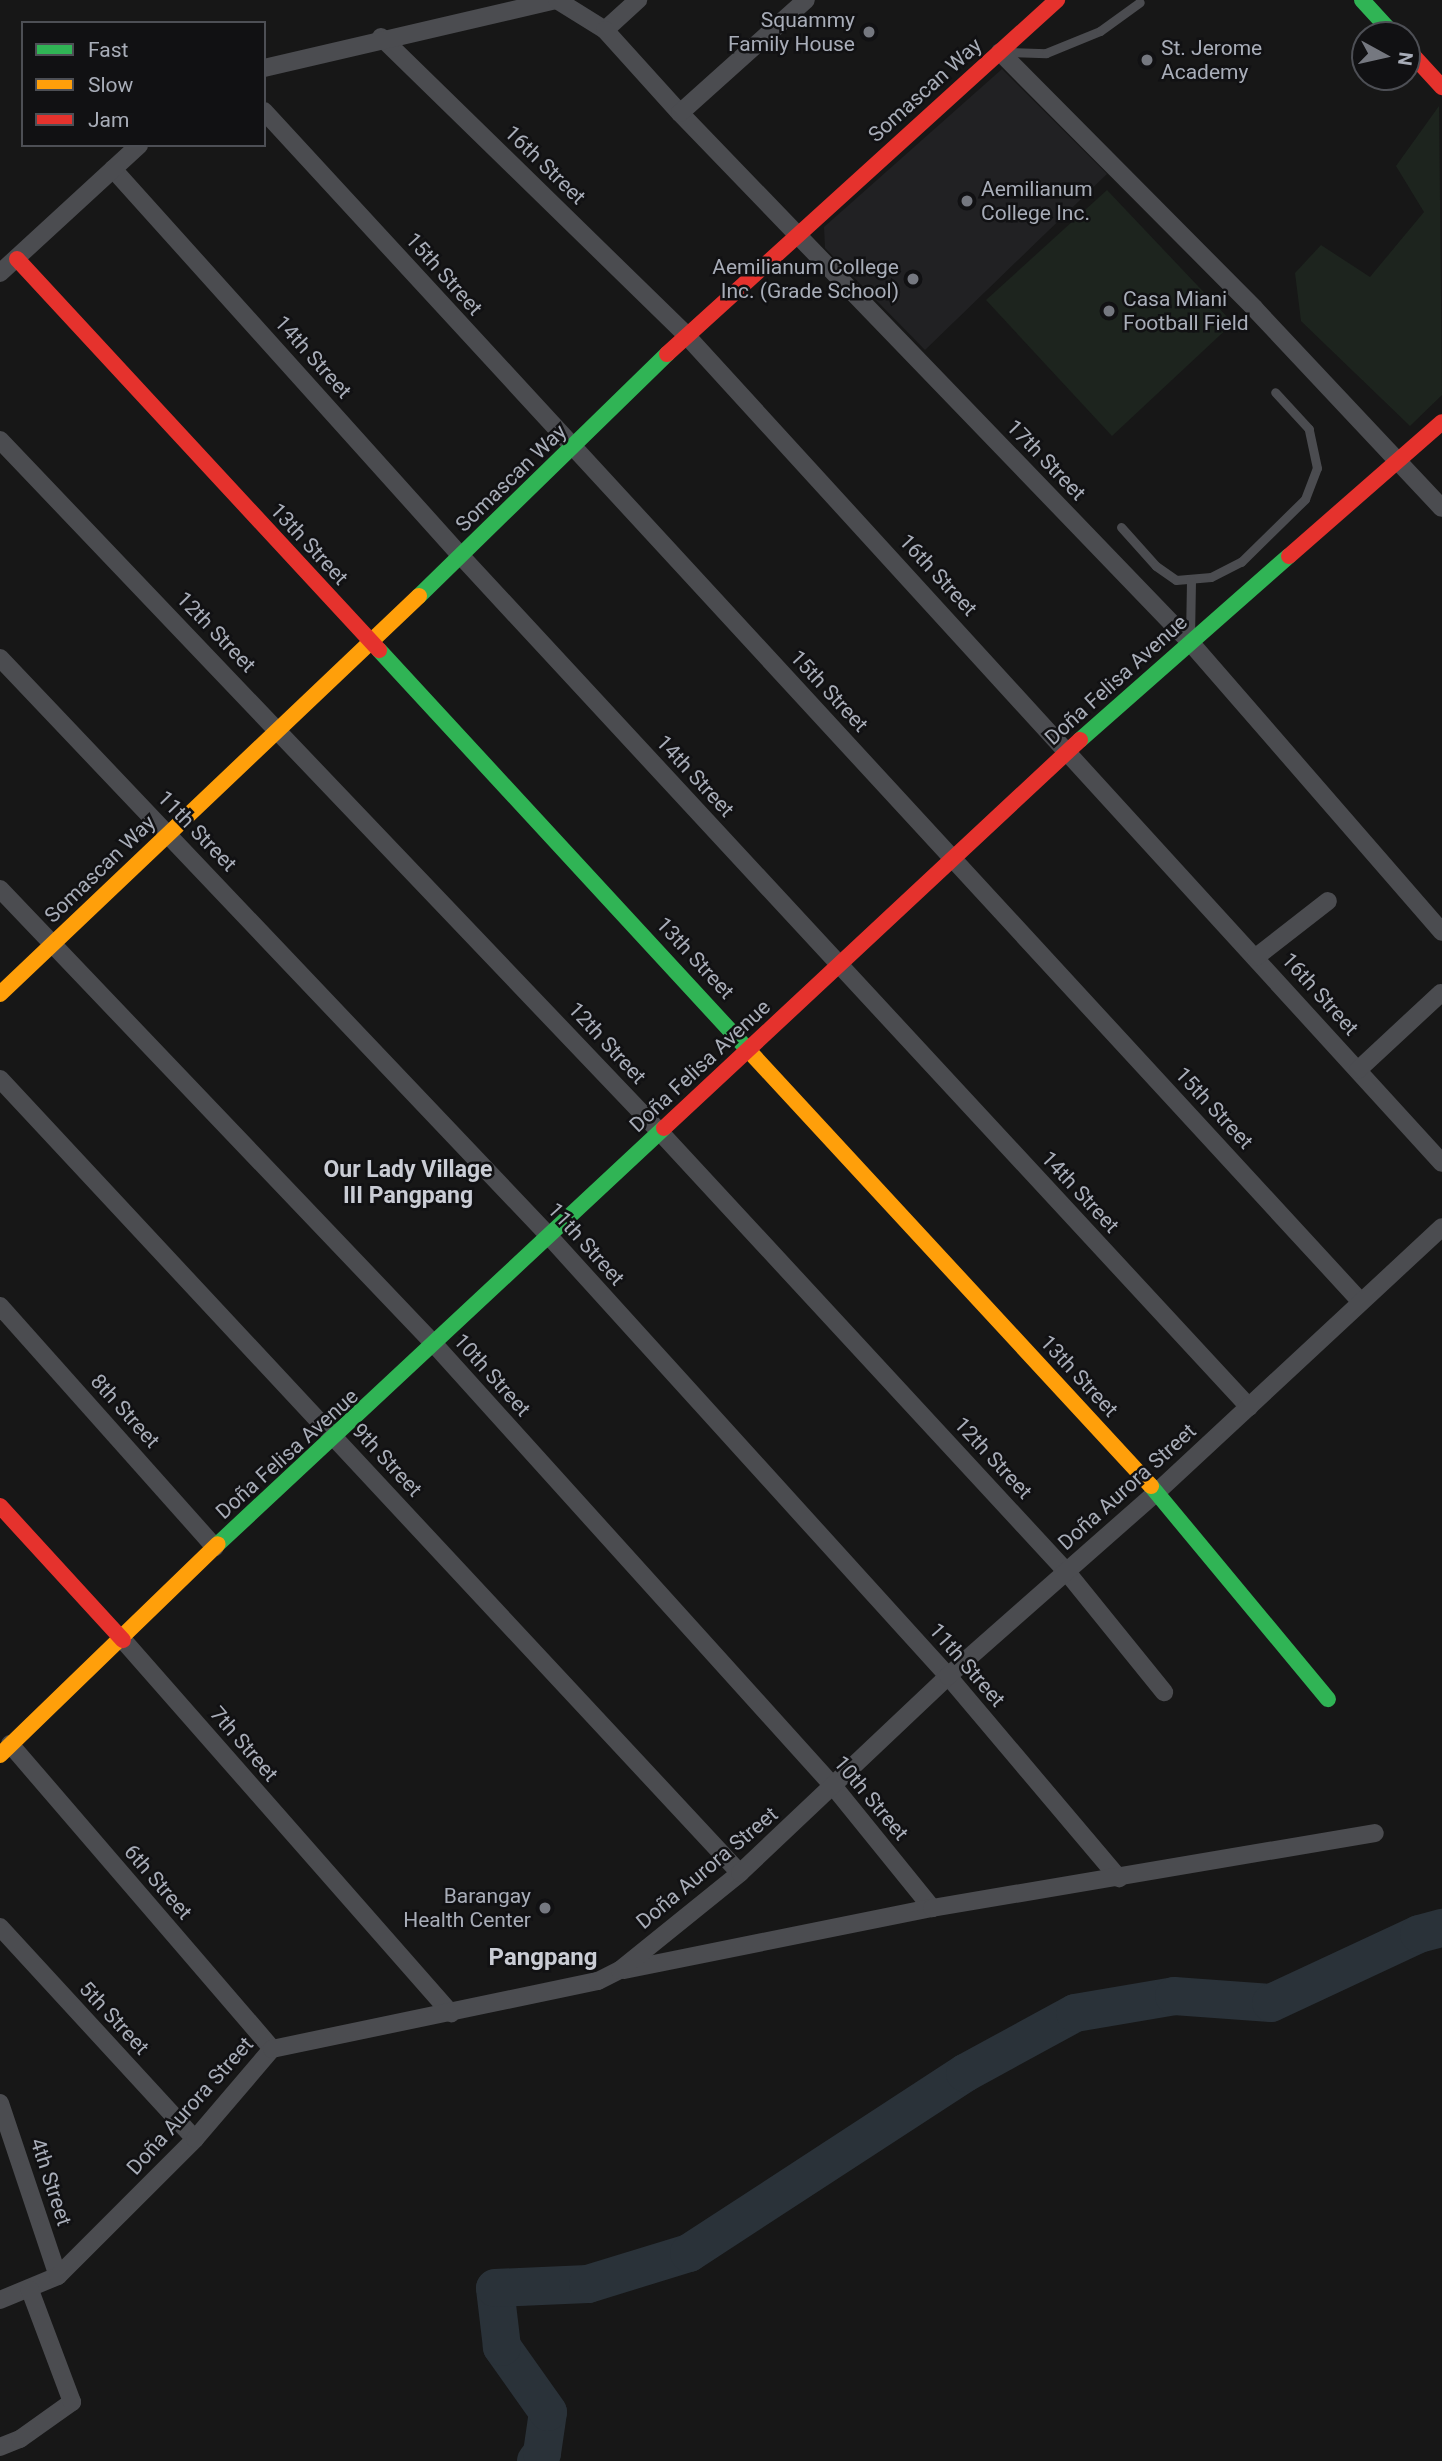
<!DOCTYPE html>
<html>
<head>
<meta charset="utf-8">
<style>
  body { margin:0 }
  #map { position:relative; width:1442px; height:2461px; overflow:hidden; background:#171717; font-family:Roboto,sans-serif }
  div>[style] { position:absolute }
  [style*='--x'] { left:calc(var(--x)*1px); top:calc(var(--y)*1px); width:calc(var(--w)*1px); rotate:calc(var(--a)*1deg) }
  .built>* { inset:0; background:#212123 }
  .green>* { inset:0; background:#1d241e }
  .river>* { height:38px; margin:-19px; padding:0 19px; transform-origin:19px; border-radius:19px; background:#2a3239 }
  .lane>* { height:9px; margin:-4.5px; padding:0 4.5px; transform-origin:4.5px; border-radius:4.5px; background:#4b4c50 }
  .street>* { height:18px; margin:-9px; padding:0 9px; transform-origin:9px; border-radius:9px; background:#4b4c50 }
  .fast>* { height:16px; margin:-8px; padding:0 8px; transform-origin:8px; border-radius:8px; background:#30b455 }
  .slow>* { height:16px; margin:-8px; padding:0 8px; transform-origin:8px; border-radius:8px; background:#ff9f0a }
  .jam>* { height:16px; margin:-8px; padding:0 8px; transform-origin:8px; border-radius:8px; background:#e5322d }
  .dots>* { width:19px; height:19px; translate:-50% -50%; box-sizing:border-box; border:4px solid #111113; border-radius:50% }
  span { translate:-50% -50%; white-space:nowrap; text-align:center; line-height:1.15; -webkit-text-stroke:5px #111113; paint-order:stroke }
  .poi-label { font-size:21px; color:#a8adb8 }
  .right { translate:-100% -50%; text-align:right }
  .left { translate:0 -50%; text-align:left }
  .street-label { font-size:21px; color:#a8adb8 }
  .neighbourhood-label { font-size:23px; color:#c9ccd4; font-weight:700 }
  .quarter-label { font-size:24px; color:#c9ccd4; font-weight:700 }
  .legend { position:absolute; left:21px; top:21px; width:245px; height:126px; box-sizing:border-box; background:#111113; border:2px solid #4d4f55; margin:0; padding:9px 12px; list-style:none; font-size:21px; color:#a8adb8 }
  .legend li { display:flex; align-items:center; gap:14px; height:35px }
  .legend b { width:35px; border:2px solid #4d4f55 }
  .north { position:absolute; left:1351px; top:21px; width:70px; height:70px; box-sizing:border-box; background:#111113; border:2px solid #4d4f55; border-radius:50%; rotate:98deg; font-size:19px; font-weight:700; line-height:28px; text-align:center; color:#a8adb8 }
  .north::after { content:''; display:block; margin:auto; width:24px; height:32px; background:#757880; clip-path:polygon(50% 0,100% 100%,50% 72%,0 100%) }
</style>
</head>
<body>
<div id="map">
  <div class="built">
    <i style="clip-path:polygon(1002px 69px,1107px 174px,925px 350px,825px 248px,824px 227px)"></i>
  </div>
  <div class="green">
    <i style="clip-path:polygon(1439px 106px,1442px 395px,1410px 426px,1301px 321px,1295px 273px,1321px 245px,1370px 277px,1424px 212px,1396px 166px)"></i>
    <i style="clip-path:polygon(1107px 190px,1233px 323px,1112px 436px,986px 300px)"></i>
  </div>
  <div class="river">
    <i style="--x:536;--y:2461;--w:10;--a:-53"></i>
    <i style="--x:542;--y:2453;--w:41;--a:-81.7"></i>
    <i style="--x:548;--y:2412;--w:80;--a:-125.3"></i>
    <i style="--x:502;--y:2347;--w:59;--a:-96.8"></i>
    <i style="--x:495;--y:2288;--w:93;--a:-2.5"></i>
    <i style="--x:588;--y:2284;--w:106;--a:-17.1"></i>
    <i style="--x:689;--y:2253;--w:330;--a:-33.1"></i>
    <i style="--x:965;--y:2073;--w:125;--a:-28.6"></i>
    <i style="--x:1075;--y:2013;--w:100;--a:-9.7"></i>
    <i style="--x:1174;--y:1996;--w:97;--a:4.1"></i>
    <i style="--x:1271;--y:2003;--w:163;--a:-25"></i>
    <i style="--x:1419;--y:1934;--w:24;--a:-15"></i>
  </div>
  <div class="lane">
    <i style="--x:1009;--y:52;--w:37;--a:2"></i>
    <i style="--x:1046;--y:53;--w:58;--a:-22.2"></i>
    <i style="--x:1100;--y:31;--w:49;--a:-35.9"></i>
    <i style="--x:1121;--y:527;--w:52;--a:48.1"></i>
    <i style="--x:1156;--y:566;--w:24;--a:35"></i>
    <i style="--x:1176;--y:580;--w:35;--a:-5"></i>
    <i style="--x:1211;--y:577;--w:34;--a:-27"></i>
    <i style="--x:1241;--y:562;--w:90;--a:-44.5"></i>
    <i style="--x:1305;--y:499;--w:33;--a:-69"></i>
    <i style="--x:1317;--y:468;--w:40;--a:-102"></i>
    <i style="--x:1309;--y:429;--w:50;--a:-132.6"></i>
    <i style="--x:1190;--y:638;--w:58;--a:-89"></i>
  </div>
  <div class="street">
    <i style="--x:605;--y:30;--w:45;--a:-42.3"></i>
    <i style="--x:381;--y:37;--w:426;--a:44.3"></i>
    <i style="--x:686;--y:335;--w:1121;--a:47.6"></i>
    <i style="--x:1000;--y:52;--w:361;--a:45.2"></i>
    <i style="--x:1254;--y:308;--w:274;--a:46.8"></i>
    <i style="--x:264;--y:68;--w:301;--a:-13.1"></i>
    <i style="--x:557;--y:0;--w:57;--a:32"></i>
    <i style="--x:605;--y:30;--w:112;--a:47.9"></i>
    <i style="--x:680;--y:113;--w:735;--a:46.05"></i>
    <i style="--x:1190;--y:642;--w:384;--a:49"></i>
    <i style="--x:264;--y:111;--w:1619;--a:47.35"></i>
    <i style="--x:680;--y:113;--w:169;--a:-41.9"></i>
    <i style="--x:113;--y:169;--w:520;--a:48.04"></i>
    <i style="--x:461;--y:556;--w:1160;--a:47.2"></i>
    <i style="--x:0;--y:273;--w:189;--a:-42.6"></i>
    <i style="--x:0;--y:440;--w:956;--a:46.36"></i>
    <i style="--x:660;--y:1132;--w:598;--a:47.24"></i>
    <i style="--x:1066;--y:1571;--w:156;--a:51"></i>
    <i style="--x:0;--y:658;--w:797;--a:46.47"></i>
    <i style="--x:549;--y:1236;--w:594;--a:47.8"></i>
    <i style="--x:948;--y:1676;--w:265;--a:49.8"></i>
    <i style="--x:0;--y:889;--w:630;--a:46.35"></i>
    <i style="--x:435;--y:1345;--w:595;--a:47.93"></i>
    <i style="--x:834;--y:1787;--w:156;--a:51"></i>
    <i style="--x:1256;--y:957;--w:91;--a:-37.9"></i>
    <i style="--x:1358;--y:1070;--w:113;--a:-42.9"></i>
    <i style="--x:0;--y:1079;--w:1085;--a:47.02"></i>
    <i style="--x:0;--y:1306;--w:323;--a:48.3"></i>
    <i style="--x:123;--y:1640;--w:497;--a:48.7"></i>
    <i style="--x:10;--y:1744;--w:402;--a:49.3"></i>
    <i style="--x:0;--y:1927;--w:288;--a:47.4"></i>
    <i style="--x:624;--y:1970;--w:314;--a:-11.4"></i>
    <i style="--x:932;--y:1908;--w:449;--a:-9.6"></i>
    <i style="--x:0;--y:2103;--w:182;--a:71.5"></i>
    <i style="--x:0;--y:2300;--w:63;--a:-22.5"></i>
    <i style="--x:58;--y:2276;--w:194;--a:-45"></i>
    <i style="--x:195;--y:2139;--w:118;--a:-49.5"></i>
    <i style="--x:272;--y:2049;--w:333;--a:-11.8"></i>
    <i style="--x:598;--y:1981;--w:25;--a:-27"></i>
    <i style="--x:620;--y:1970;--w:154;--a:-38.9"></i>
    <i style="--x:740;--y:1873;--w:286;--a:-43.4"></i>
    <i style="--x:948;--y:1676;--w:278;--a:-41.4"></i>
    <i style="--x:1157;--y:1492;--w:389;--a:-42.9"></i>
    <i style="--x:0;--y:2447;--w:22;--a:-22"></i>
    <i style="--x:20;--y:2439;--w:64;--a:-35.4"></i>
    <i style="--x:72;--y:2402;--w:120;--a:-110.6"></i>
  </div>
  <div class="fast">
    <i style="--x:1362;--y:0;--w:47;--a:47.6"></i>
    <i style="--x:419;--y:596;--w:347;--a:-44.3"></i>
    <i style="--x:379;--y:650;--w:547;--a:47.3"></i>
    <i style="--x:1080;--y:740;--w:278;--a:-41.4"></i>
    <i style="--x:1151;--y:1486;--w:277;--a:50.3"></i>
    <i style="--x:218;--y:1544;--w:610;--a:-43.01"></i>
  </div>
  <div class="slow">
    <i style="--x:0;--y:994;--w:578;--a:-43.53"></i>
    <i style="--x:750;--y:1052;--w:591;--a:47.26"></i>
    <i style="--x:0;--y:1755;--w:303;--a:-44.1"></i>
  </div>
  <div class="jam">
    <i style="--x:1407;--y:49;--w:52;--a:47.4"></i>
    <i style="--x:17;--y:259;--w:533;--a:47.21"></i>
    <i style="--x:667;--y:354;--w:527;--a:-42.23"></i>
    <i style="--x:1289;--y:556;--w:203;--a:-41.2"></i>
    <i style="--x:664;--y:1128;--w:569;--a:-43.01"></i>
    <i style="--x:0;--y:1506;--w:182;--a:47.5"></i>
  </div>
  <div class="dots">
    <i style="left:869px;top:32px;background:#757880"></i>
    <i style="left:1147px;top:60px;background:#757880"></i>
    <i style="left:967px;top:201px;background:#757880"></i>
    <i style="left:913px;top:279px;background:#757880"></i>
    <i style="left:1109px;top:311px;background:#757880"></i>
    <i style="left:545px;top:1908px;background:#757880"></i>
  </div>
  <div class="poi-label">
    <span class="right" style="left:855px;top:32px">Squammy<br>Family House</span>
    <span class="left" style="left:1161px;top:60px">St. Jerome<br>Academy</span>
    <span class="left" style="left:981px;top:201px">Aemilianum<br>College Inc.</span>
    <span class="right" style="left:899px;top:279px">Aemilianum College<br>Inc. (Grade School)</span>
    <span class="left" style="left:1123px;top:311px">Casa Miani<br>Football Field</span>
    <span class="right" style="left:531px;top:1908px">Barangay<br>Health Center</span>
  </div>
  <div class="street-label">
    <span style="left:925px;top:90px;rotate:-42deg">Somascan Way</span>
    <span style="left:545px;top:165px;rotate:44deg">16th Street</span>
    <span style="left:444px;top:274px;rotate:48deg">15th Street</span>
    <span style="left:313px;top:357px;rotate:48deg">14th Street</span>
    <span style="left:1046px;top:460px;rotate:46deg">17th Street</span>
    <span style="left:511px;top:478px;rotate:-44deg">Somascan Way</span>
    <span style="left:309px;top:544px;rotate:47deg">13th Street</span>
    <span style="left:938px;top:575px;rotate:47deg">16th Street</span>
    <span style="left:216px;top:632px;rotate:46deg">12th Street</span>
    <span style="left:1116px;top:680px;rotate:-42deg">Doña Felisa Avenue</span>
    <span style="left:829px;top:691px;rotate:47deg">15th Street</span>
    <span style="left:695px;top:776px;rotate:47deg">14th Street</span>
    <span style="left:197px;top:831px;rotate:46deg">11th Street</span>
    <span style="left:100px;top:869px;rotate:-44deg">Somascan Way</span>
    <span style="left:695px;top:958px;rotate:47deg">13th Street</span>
    <span style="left:1320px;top:994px;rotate:48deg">16th Street</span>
    <span style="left:607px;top:1043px;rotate:47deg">12th Street</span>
    <span style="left:700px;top:1066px;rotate:-43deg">Doña Felisa Avenue</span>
    <span style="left:1214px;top:1108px;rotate:47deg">15th Street</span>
    <span style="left:1080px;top:1192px;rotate:47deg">14th Street</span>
    <span style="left:586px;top:1244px;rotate:48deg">11th Street</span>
    <span style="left:492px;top:1375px;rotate:48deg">10th Street</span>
    <span style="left:1079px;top:1376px;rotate:47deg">13th Street</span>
    <span style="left:125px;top:1411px;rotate:48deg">8th Street</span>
    <span style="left:287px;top:1454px;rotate:-42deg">Doña Felisa Avenue</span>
    <span style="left:993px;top:1458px;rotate:47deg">12th Street</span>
    <span style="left:387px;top:1460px;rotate:47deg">9th Street</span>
    <span style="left:1127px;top:1487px;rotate:-42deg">Doña Aurora Street</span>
    <span style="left:967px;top:1665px;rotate:49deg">11th Street</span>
    <span style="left:244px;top:1744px;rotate:49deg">7th Street</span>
    <span style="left:871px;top:1798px;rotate:50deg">10th Street</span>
    <span style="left:707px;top:1868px;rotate:-40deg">Doña Aurora Street</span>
    <span style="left:158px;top:1882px;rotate:49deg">6th Street</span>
    <span style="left:114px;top:2018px;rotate:47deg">5th Street</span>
    <span style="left:190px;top:2106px;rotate:-48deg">Doña Aurora Street</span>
    <span style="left:51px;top:2182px;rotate:72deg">4th Street</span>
  </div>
  <div class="neighbourhood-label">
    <span style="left:408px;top:1183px">Our Lady Village<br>III Pangpang</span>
  </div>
  <div class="quarter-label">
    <span style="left:543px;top:1958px">Pangpang</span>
  </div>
  <ul class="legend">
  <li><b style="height:9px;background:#30b455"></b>Fast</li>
  <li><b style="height:9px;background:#ff9f0a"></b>Slow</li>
  <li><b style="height:9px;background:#e5322d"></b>Jam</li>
  </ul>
  <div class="north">N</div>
</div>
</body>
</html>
